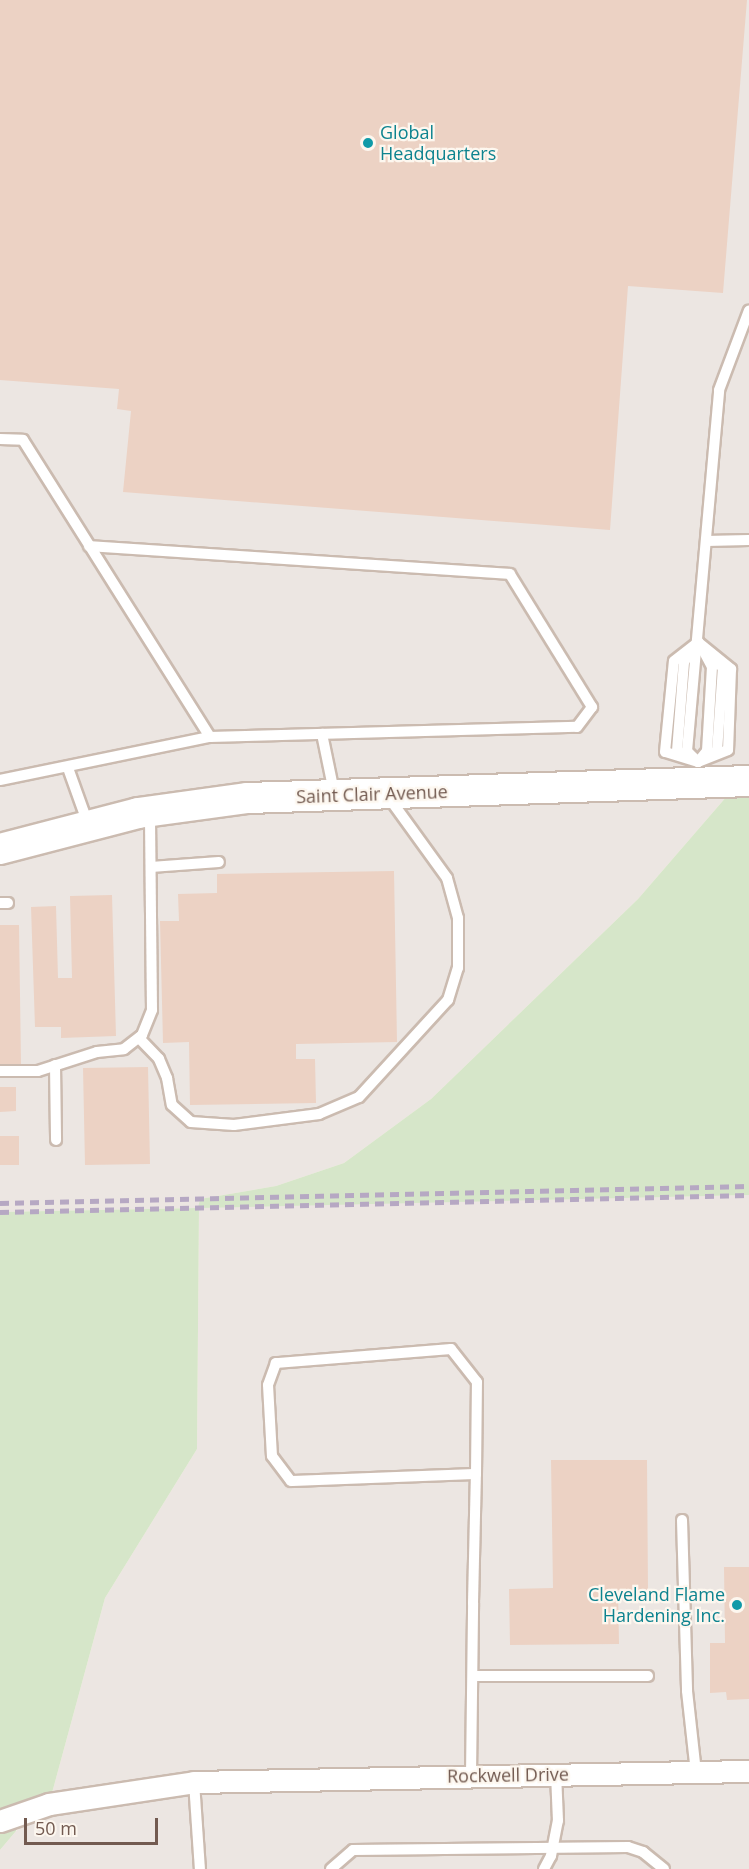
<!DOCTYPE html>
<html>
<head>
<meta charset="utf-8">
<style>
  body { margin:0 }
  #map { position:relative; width:749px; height:1869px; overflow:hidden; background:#faf3e9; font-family:"Open Sans",sans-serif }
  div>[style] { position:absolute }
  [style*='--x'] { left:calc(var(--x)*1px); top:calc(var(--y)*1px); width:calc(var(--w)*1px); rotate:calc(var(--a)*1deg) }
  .industrial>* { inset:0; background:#ece6e2 }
  .green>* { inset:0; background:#d6e6c9 }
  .building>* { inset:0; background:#ecd2c4 }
  .roads { filter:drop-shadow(2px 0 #cbbbb0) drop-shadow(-2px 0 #cbbbb0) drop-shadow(0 2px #cbbbb0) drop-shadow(0 -2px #cbbbb0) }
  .lane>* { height:10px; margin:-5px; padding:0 5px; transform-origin:5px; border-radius:5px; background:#fff }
  .street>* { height:21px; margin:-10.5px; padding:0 10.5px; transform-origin:10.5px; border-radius:10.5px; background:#fff }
  .secondary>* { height:30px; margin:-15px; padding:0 15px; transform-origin:15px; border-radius:15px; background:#fff }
  .rail>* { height:4.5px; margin-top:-2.25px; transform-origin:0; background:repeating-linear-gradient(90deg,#b6a8c3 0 9px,transparent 0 15px) }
  .dots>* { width:16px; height:16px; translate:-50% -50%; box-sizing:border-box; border:3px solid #fdf7ef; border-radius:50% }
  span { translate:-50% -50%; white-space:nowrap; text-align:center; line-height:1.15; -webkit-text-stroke:4.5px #fdf7ef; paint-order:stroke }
  .culture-label { font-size:18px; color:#0d838f }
  .left { translate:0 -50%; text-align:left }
  .right { translate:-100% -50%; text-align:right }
  .street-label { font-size:18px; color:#725a50 }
  .scale { position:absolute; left:24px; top:1818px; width:134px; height:27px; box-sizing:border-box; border:3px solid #725a50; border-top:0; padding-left:8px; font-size:18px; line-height:21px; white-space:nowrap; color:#725a50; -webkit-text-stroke:4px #fdf7ef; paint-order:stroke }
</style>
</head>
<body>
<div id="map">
  <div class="industrial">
    <i style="clip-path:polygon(0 0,749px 0,749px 781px,740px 781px,638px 899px,431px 1099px,344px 1163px,276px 1186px,200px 1199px,199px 1207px,749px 1195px,749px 1771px,267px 1780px,49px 1804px,105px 1598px,197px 1449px,199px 1208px,0 1212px)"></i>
    <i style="clip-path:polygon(749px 1776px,749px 1869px,0 1869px,0 1850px,16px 1831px,48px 1808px,265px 1785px)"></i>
  </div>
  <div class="green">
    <i style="clip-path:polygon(740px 781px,749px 781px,749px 1195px,199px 1208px,197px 1449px,105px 1598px,49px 1804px,19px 1815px,16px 1831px,0 1850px,0 1212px,198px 1208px,200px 1199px,276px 1186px,344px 1163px,431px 1099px,638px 899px)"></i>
  </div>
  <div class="building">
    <i style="clip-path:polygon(0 0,747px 0,723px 293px,628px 286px,610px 530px,123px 492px,131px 411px,117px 409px,119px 389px,0 380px)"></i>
    <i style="clip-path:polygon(394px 871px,397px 1042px,296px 1044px,296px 1059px,315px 1059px,316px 1103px,190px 1105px,189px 1042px,163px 1043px,160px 921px,179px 921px,178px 894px,217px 893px,217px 874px)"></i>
    <i style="clip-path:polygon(112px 895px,116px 1036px,61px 1038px,61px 1027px,35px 1027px,31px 907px,56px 906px,58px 978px,72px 978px,70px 896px)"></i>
    <i style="clip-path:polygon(0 925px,19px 925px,21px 1064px,0 1064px)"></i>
    <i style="clip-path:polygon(148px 1067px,150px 1164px,85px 1165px,83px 1068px)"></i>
    <i style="clip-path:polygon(0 1087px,16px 1087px,16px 1111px,0 1112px)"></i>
    <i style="clip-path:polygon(0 1136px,19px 1136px,19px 1165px,0 1165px)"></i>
    <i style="clip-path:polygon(551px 1460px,647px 1460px,648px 1590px,618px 1590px,619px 1644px,510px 1645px,509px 1589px,553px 1588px)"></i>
    <i style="clip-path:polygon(724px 1567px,749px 1567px,749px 1699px,727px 1700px,726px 1692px,710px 1693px,710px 1643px,725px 1643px)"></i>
  </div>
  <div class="roads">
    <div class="lane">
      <i style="--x:0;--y:439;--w:23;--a:2"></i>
      <i style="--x:23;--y:440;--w:351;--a:57.8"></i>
      <i style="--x:706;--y:541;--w:43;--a:-1.3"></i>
      <i style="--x:698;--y:642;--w:43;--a:39.3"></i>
      <i style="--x:731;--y:669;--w:81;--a:92.1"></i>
      <i style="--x:728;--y:750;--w:32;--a:158"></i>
      <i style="--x:698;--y:762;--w:34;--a:-163"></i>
      <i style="--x:665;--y:752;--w:91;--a:-84.4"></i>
      <i style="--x:674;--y:661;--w:31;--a:-38"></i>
      <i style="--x:322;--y:734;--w:59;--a:78.3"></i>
      <i style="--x:684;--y:755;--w:8;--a:-150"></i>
      <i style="--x:677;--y:751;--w:89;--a:-85.5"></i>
      <i style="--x:684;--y:662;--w:16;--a:-55"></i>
      <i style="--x:708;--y:756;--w:10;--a:-29"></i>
      <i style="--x:717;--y:751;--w:83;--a:-85.9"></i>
      <i style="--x:723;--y:668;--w:8;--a:-135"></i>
      <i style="--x:698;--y:762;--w:16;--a:-135"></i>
      <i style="--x:687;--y:751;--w:362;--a:-84.9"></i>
      <i style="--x:719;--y:390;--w:85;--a:-69.4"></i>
      <i style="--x:698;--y:762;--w:14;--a:-51"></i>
      <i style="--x:707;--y:751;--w:84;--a:-86.6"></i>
      <i style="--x:712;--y:667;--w:21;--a:-118"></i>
      <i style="--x:68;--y:768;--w:59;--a:70.3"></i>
      <i style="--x:0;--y:780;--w:214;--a:-11.6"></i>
      <i style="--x:210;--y:737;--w:367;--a:-1.6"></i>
      <i style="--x:577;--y:727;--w:25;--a:-53"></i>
      <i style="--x:592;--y:707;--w:156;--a:-121.7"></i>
      <i style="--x:510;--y:574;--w:422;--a:-176.2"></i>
      <i style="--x:151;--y:867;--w:68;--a:-4.2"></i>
      <i style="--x:0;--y:903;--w:8;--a:0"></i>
      <i style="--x:139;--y:1038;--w:29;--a:46"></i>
      <i style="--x:159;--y:1059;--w:21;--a:67"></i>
      <i style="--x:167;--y:1078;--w:27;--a:80"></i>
      <i style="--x:172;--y:1105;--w:25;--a:42"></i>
      <i style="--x:191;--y:1122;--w:43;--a:4"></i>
      <i style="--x:234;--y:1125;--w:86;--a:-7.4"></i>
      <i style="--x:319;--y:1114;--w:43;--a:-23"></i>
      <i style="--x:359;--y:1097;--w:132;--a:-47.5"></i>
      <i style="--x:448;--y:1000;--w:34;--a:-73"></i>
      <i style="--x:458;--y:968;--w:50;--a:-90"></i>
      <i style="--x:458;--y:918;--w:41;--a:-105.4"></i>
      <i style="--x:447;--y:878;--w:99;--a:-125.9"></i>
      <i style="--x:55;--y:1065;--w:75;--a:89.2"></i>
      <i style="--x:0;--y:1071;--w:38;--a:0"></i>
      <i style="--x:38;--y:1071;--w:62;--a:-17.9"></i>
      <i style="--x:97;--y:1052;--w:27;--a:-6"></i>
      <i style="--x:124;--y:1049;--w:23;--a:-38"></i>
      <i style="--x:142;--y:1035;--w:27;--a:-68"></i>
      <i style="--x:152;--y:1010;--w:197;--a:-90.6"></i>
      <i style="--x:682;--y:1520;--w:171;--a:88.3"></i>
      <i style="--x:687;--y:1691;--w:81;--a:83.7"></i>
      <i style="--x:473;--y:1676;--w:175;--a:0"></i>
      <i style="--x:471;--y:1776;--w:173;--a:-89.3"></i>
      <i style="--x:473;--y:1603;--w:129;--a:-88.7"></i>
      <i style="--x:476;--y:1474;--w:92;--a:-89.4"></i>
      <i style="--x:477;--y:1382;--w:42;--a:-128.2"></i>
      <i style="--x:451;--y:1349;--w:176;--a:175.4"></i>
      <i style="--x:276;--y:1363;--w:23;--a:110"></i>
      <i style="--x:268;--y:1385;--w:71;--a:86.8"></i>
      <i style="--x:272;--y:1456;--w:31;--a:53"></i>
      <i style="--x:291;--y:1481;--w:185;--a:-2.2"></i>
      <i style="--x:194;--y:1782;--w:87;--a:86.1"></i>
      <i style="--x:331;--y:1869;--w:29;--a:-41"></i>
      <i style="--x:353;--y:1850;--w:275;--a:-0.6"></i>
      <i style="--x:628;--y:1847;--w:16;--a:18"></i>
      <i style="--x:643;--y:1852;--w:27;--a:39"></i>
      <i style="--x:544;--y:1869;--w:15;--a:-62"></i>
      <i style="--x:551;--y:1856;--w:36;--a:-79"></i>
      <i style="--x:558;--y:1821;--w:47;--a:-92.4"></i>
    </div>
    <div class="street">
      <i style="--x:0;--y:1821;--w:52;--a:-19.1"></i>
      <i style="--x:49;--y:1804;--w:147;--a:-8.6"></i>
      <i style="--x:194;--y:1782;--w:555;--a:-1.14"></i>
    </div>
    <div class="secondary">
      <i style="--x:0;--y:849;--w:143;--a:-14.6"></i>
      <i style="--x:138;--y:813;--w:111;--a:-7.8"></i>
      <i style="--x:248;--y:798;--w:501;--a:-1.94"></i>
    </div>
  </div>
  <div class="rail">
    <i style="--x:0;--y:1203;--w:749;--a:-1.3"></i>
    <i style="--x:0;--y:1212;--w:749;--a:-1.3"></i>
  </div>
  <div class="dots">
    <i style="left:368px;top:143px;background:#0f9aa8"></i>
    <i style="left:737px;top:1605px;background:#0f9aa8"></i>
  </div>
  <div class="culture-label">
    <span class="left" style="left:380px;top:143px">Global<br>Headquarters</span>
    <span class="right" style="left:725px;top:1605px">Cleveland Flame<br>Hardening Inc.</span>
  </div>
  <div class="street-label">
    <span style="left:372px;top:794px;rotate:-2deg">Saint Clair Avenue</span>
    <span style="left:508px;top:1775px;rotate:-1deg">Rockwell Drive</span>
  </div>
  <div class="scale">50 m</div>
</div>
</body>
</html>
